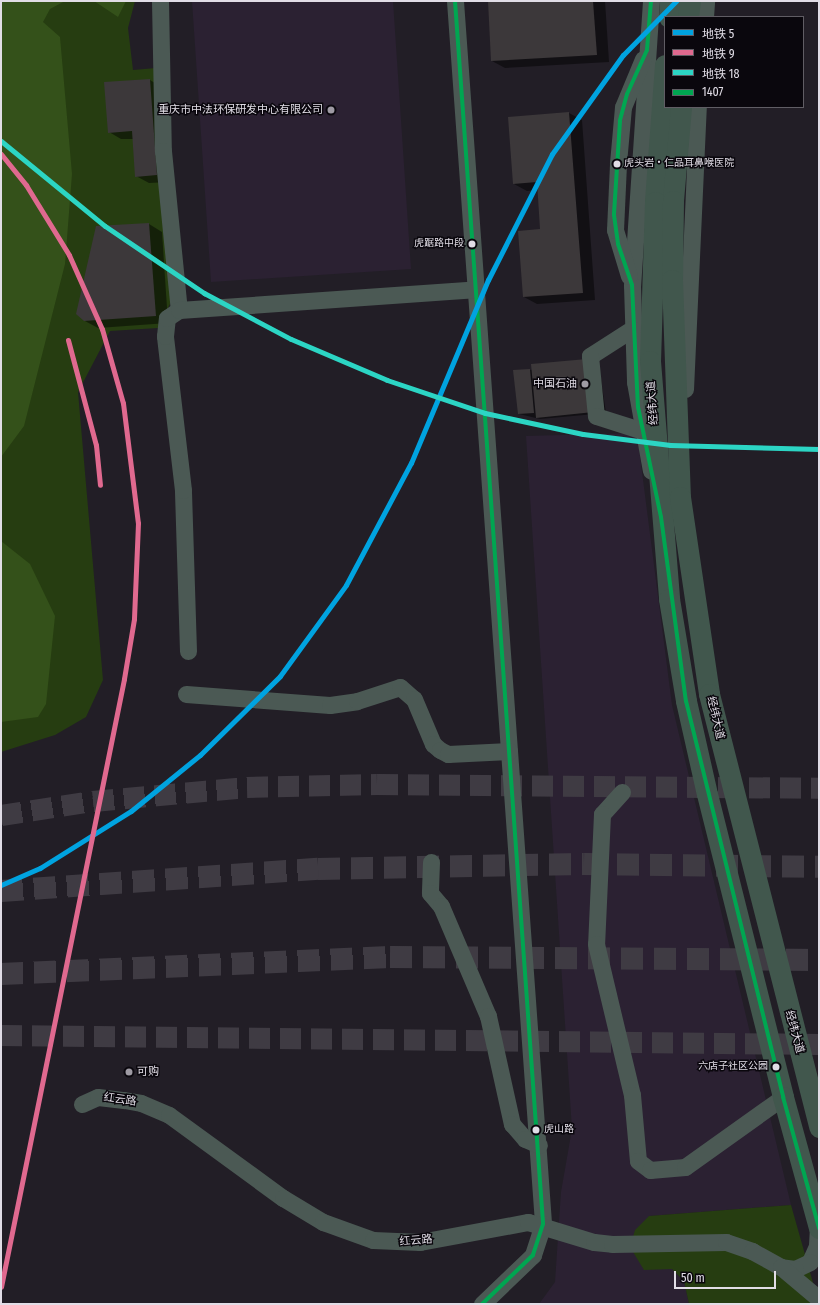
<!DOCTYPE html>
<html>
<head>
<meta charset="utf-8">
<style>
  body { margin:0 }
  #map { position:relative; width:820px; height:1305px; overflow:hidden; background:#221e26; font-family:"Fira Sans Condensed","Noto Sans SC",sans-serif }
  div>[style] { position:absolute }
  [style*='--x'] { left:calc(var(--x)*1px); top:calc(var(--y)*1px); width:calc(var(--w)*1px); rotate:calc(var(--a)*1deg) }
  .built>* { inset:0; background:#2b2132 }
  .green>* { inset:0; background:#263d11 }
  .forest>* { inset:0; background:#34511a }
  .shadow>* { inset:0; background:#0007 }
  .building>* { inset:0; background:#3c383a }
  .major-tunnel>* { height:21px; margin-top:-10.5px; transform-origin:0; background:repeating-linear-gradient(90deg,#3f3b43 0 21px,transparent 0 31px) }
  .highway-tunnel>* { height:22px; margin-top:-11px; transform-origin:0; background:repeating-linear-gradient(90deg,#3f3b43 0 22px,transparent 0 33px) }
  .minor>* { height:17px; margin:-8.5px; padding:0 8.5px; transform-origin:8.5px; border-radius:8.5px; background:#4b5954 }
  .major>* { height:21px; margin:-10.5px; padding:0 10.5px; transform-origin:10.5px; border-radius:10.5px; background:#41574d }
  .bus-1>* { height:4px; margin:-2px; padding:0 2px; transform-origin:2px; border-radius:2px; background:#00a651 }
  .metro-1>* { height:5px; margin:-2.5px; padding:0 2.5px; transform-origin:2.5px; border-radius:2.5px; background:#00a3e0 }
  .metro-2>* { height:5px; margin:-2.5px; padding:0 2.5px; transform-origin:2.5px; border-radius:2.5px; background:#e0698f }
  .metro-3>* { height:5px; margin:-2.5px; padding:0 2.5px; transform-origin:2.5px; border-radius:2.5px; background:#2cd5c4 }
  .dots>* { width:11px; height:11px; translate:-50% -50%; box-sizing:border-box; border:2px solid #0a070d; border-radius:50% }
  span { translate:-50% -50%; white-space:nowrap; text-align:center; line-height:1.15; -webkit-text-stroke:3px #0a070d; paint-order:stroke }
  .bus-label { font-size:10px; color:#e1dde6 }
  .left { translate:0 -50%; text-align:left }
  .right { translate:-100% -50%; text-align:right }
  .poi-label { font-size:11px; color:#e1dde6 }
  .street-label { font-size:11px; color:#e1dde6 }
  .frame { position:absolute; inset:0; border:2px solid #e1dde6; pointer-events:none }
  .legend { position:absolute; left:664px; top:16px; width:140px; height:92px; box-sizing:border-box; background:#0a070d; border:1px solid #605d64; margin:0; padding:5px 7px; list-style:none; font-size:12px; color:#e1dde6 }
  .legend li { display:flex; align-items:center; gap:8px; height:20px }
  .legend b { width:20px; border:1px solid #605d64 }
  .scale { position:absolute; left:674px; top:1271px; width:102px; height:18px; box-sizing:border-box; border:2px solid #e1dde6; border-top:0; padding-left:5px; font-size:12px; line-height:14px; white-space:nowrap; color:#e1dde6; -webkit-text-stroke:3px #0a070d; paint-order:stroke }
</style>
</head>
<body>
<div id="map">
  <div class="built">
    <i style="clip-path:polygon(192px 1px,393px 1px,411px 269px,211px 282px)"></i>
    <i style="clip-path:polygon(637px 433px,672px 705px,791px 1205px,649px 1216px,672px 1269px,684px 1281px,689px 1304px,539px 1304px,555px 1282px,561px 1192px,572px 1129px,526px 436px)"></i>
  </div>
  <div class="green">
    <i style="clip-path:polygon(1px 1px,135px 1px,128px 28px,133px 70px,156px 68px,173px 298px,158px 328px,110px 331px,78px 392px,103px 680px,86px 717px,55px 735px,1px 752px)"></i>
    <i style="clip-path:polygon(791px 1205px,819px 1304px,689px 1304px,684px 1281px,672px 1269px,644px 1270px,630px 1247px,635px 1230px,649px 1216px)"></i>
  </div>
  <div class="forest">
    <i style="clip-path:polygon(1px 1px,65px 1px,50px 9px,43px 22px,60px 37px,72px 174px,65px 264px,24px 426px,1px 457px)"></i>
    <i style="clip-path:polygon(94px 1px,126px 1px,118px 17px)"></i>
    <i style="clip-path:polygon(1px 541px,30px 564px,55px 616px,46px 704px,38px 717px,1px 722px)"></i>
  </div>
  <div class="shadow">
    <i style="clip-path:polygon(489px 1px,605px 1px,609px 62px,505px 68px,492px 61px)"></i>
    <i style="clip-path:polygon(150px 80px,163px 88px,169px 182px,149px 183px,136px 176px,134px 139px,121px 139px,109px 132px)"></i>
    <i style="clip-path:polygon(569px 113px,582px 120px,595px 300px,537px 304px,524px 297px,541px 230px,538px 190px,527px 191px,514px 184px)"></i>
    <i style="clip-path:polygon(149px 224px,162px 232px,168px 323px,98px 328px,85px 321px)"></i>
    <i style="clip-path:polygon(598px 359px,606px 413px,540px 419px,519px 414px,530px 370px)"></i>
  </div>
  <div class="building">
    <i style="clip-path:polygon(488px 1px,593px 1px,597px 55px,491px 61px)"></i>
    <i style="clip-path:polygon(150px 79px,157px 175px,135px 177px,132px 131px,108px 133px,104px 82px)"></i>
    <i style="clip-path:polygon(569px 112px,583px 293px,523px 297px,518px 231px,540px 229px,537px 182px,513px 184px,508px 117px)"></i>
    <i style="clip-path:polygon(149px 223px,156px 316px,84px 321px,76px 314px,96px 226px)"></i>
    <i style="clip-path:polygon(598px 358px,603px 411px,536px 418px,531px 364px)"></i>
    <i style="clip-path:polygon(530px 369px,534px 413px,518px 414px,513px 370px)"></i>
  </div>
  <div class="major-tunnel">
    <i style="--x:1;--y:815;--w:93;--a:-8.7"></i>
    <i style="--x:93;--y:801;--w:155;--a:-5.2"></i>
    <i style="--x:247;--y:787;--w:130;--a:-1.3"></i>
    <i style="--x:377;--y:784;--w:442;--a:0.5"></i>
    <i style="--x:1;--y:1035;--w:818;--a:0.63"></i>
  </div>
  <div class="highway-tunnel">
    <i style="--x:1;--y:891;--w:318;--a:-4"></i>
    <i style="--x:318;--y:869;--w:266;--a:-1.1"></i>
    <i style="--x:584;--y:864;--w:235;--a:0.7"></i>
    <i style="--x:1;--y:974;--w:389;--a:-2.5"></i>
    <i style="--x:390;--y:957;--w:429;--a:0.4"></i>
  </div>
  <div class="minor">
    <i style="--x:160;--y:1;--w:150;--a:88.9"></i>
    <i style="--x:163;--y:151;--w:160;--a:84.3"></i>
    <i style="--x:455;--y:1;--w:1226;--a:85.88"></i>
    <i style="--x:543;--y:1224;--w:33;--a:108"></i>
    <i style="--x:533;--y:1255;--w:71;--a:136.1"></i>
    <i style="--x:651;--y:1;--w:285;--a:93.8"></i>
    <i style="--x:632;--y:285;--w:97;--a:88.2"></i>
    <i style="--x:635;--y:382;--w:90;--a:79.8"></i>
    <i style="--x:705;--y:17;--w:16;--a:-86"></i>
    <i style="--x:629;--y:276;--w:48;--a:-106.9"></i>
    <i style="--x:615;--y:230;--w:67;--a:-87.4"></i>
    <i style="--x:618;--y:163;--w:56;--a:-84.9"></i>
    <i style="--x:623;--y:107;--w:52;--a:-67.4"></i>
    <i style="--x:632;--y:329;--w:50;--a:147.3"></i>
    <i style="--x:590;--y:356;--w:60;--a:84.3"></i>
    <i style="--x:596;--y:416;--w:49;--a:17.7"></i>
    <i style="--x:685;--y:389;--w:282;--a:-87.4"></i>
    <i style="--x:188;--y:651;--w:161;--a:-91.8"></i>
    <i style="--x:183;--y:490;--w:155;--a:-96.7"></i>
    <i style="--x:165;--y:336;--w:18;--a:-84"></i>
    <i style="--x:167;--y:318;--w:14;--a:-34"></i>
    <i style="--x:179;--y:310;--w:299;--a:-4"></i>
    <i style="--x:186;--y:694;--w:144;--a:4.4"></i>
    <i style="--x:330;--y:705;--w:27;--a:-8"></i>
    <i style="--x:357;--y:701;--w:45;--a:-18"></i>
    <i style="--x:400;--y:687;--w:18;--a:41"></i>
    <i style="--x:414;--y:699;--w:49;--a:67.1"></i>
    <i style="--x:433;--y:744;--w:9;--a:41"></i>
    <i style="--x:440;--y:750;--w:9;--a:27"></i>
    <i style="--x:448;--y:754;--w:61;--a:-2.8"></i>
    <i style="--x:622;--y:792;--w:30;--a:132"></i>
    <i style="--x:602;--y:814;--w:130;--a:92.6"></i>
    <i style="--x:596;--y:944;--w:155;--a:76.6"></i>
    <i style="--x:632;--y:1095;--w:66;--a:84.8"></i>
    <i style="--x:638;--y:1161;--w:15;--a:37"></i>
    <i style="--x:650;--y:1170;--w:35;--a:-5"></i>
    <i style="--x:685;--y:1167;--w:120;--a:-35.5"></i>
    <i style="--x:431;--y:862;--w:31;--a:92"></i>
    <i style="--x:430;--y:893;--w:17;--a:50"></i>
    <i style="--x:441;--y:906;--w:120;--a:66.9"></i>
    <i style="--x:488;--y:1016;--w:111;--a:77.5"></i>
    <i style="--x:512;--y:1124;--w:20;--a:49"></i>
    <i style="--x:525;--y:1139;--w:15;--a:23"></i>
    <i style="--x:82;--y:1104;--w:17;--a:-24"></i>
    <i style="--x:98;--y:1097;--w:26;--a:7"></i>
    <i style="--x:124;--y:1100;--w:17;--a:10"></i>
    <i style="--x:141;--y:1103;--w:30;--a:23"></i>
    <i style="--x:169;--y:1115;--w:141;--a:36.1"></i>
    <i style="--x:283;--y:1198;--w:47;--a:31"></i>
    <i style="--x:323;--y:1222;--w:53;--a:19.8"></i>
    <i style="--x:373;--y:1240;--w:47;--a:2.4"></i>
    <i style="--x:420;--y:1242;--w:110;--a:-10.5"></i>
    <i style="--x:528;--y:1222;--w:69;--a:16.9"></i>
    <i style="--x:594;--y:1242;--w:18;--a:6"></i>
    <i style="--x:612;--y:1244;--w:114;--a:-1"></i>
    <i style="--x:726;--y:1242;--w:28;--a:19"></i>
    <i style="--x:752;--y:1251;--w:33;--a:29"></i>
    <i style="--x:818;--y:1226;--w:20;--a:93"></i>
    <i style="--x:817;--y:1246;--w:17;--a:114"></i>
    <i style="--x:810;--y:1262;--w:17;--a:155"></i>
    <i style="--x:795;--y:1269;--w:14;--a:-172"></i>
    <i style="--x:781;--y:1267;--w:50;--a:40.1"></i>
  </div>
  <div class="major">
    <i style="--x:669;--y:17;--w:16;--a:-86"></i>
    <i style="--x:688;--y:17;--w:16;--a:-83"></i>
    <i style="--x:665;--y:65;--w:137;--a:94.2"></i>
    <i style="--x:655;--y:202;--w:159;--a:91.8"></i>
    <i style="--x:650;--y:361;--w:239;--a:85.4"></i>
    <i style="--x:669;--y:599;--w:103;--a:80.5"></i>
    <i style="--x:686;--y:701;--w:95;--a:77.3"></i>
    <i style="--x:707;--y:794;--w:312;--a:75.9"></i>
    <i style="--x:783;--y:1097;--w:136;--a:74.6"></i>
    <i style="--x:681;--y:107;--w:94;--a:94.9"></i>
    <i style="--x:673;--y:201;--w:79;--a:90.7"></i>
    <i style="--x:672;--y:280;--w:217;--a:87.9"></i>
    <i style="--x:680;--y:497;--w:199;--a:81.6"></i>
    <i style="--x:709;--y:694;--w:447;--a:75.7"></i>
  </div>
  <div class="bus-1">
    <i style="--x:455;--y:1;--w:1226;--a:85.88"></i>
    <i style="--x:543;--y:1224;--w:33;--a:108"></i>
    <i style="--x:533;--y:1255;--w:71;--a:136.1"></i>
    <i style="--x:651;--y:1;--w:49;--a:94.7"></i>
    <i style="--x:647;--y:50;--w:48;--a:114.4"></i>
    <i style="--x:627;--y:94;--w:28;--a:105"></i>
    <i style="--x:620;--y:121;--w:94;--a:93.7"></i>
    <i style="--x:614;--y:215;--w:29;--a:82"></i>
    <i style="--x:618;--y:244;--w:43;--a:71.1"></i>
    <i style="--x:632;--y:285;--w:122;--a:87.2"></i>
    <i style="--x:638;--y:407;--w:112;--a:78.2"></i>
    <i style="--x:661;--y:517;--w:186;--a:82.3"></i>
    <i style="--x:686;--y:701;--w:408;--a:76.2"></i>
    <i style="--x:783;--y:1097;--w:136;--a:74.6"></i>
  </div>
  <div class="metro-1">
    <i style="--x:1;--y:885;--w:43;--a:-23.6"></i>
    <i style="--x:40;--y:868;--w:107;--a:-32.1"></i>
    <i style="--x:131;--y:811;--w:89;--a:-39.1"></i>
    <i style="--x:200;--y:755;--w:112;--a:-44.6"></i>
    <i style="--x:280;--y:676;--w:112;--a:-54"></i>
    <i style="--x:346;--y:585;--w:138;--a:-62"></i>
    <i style="--x:411;--y:463;--w:199;--a:-67.2"></i>
    <i style="--x:488;--y:280;--w:141;--a:-63.1"></i>
    <i style="--x:552;--y:154;--w:122;--a:-54.4"></i>
    <i style="--x:623;--y:55;--w:76;--a:-45.5"></i>
  </div>
  <div class="metro-2">
    <i style="--x:1;--y:154;--w:40;--a:51"></i>
    <i style="--x:26;--y:185;--w:82;--a:58.4"></i>
    <i style="--x:69;--y:255;--w:81;--a:66"></i>
    <i style="--x:102;--y:329;--w:77;--a:74.2"></i>
    <i style="--x:123;--y:403;--w:121;--a:82.9"></i>
    <i style="--x:138;--y:523;--w:96;--a:92.4"></i>
    <i style="--x:134;--y:619;--w:61;--a:99.5"></i>
    <i style="--x:124;--y:679;--w:620;--a:101.44"></i>
    <i style="--x:68;--y:340;--w:109;--a:75.1"></i>
    <i style="--x:96;--y:445;--w:40;--a:84.3"></i>
  </div>
  <div class="metro-3">
    <i style="--x:1;--y:141;--w:134;--a:39.3"></i>
    <i style="--x:105;--y:226;--w:120;--a:34.1"></i>
    <i style="--x:204;--y:293;--w:98;--a:27.9"></i>
    <i style="--x:291;--y:339;--w:104;--a:23.1"></i>
    <i style="--x:387;--y:380;--w:103;--a:18.6"></i>
    <i style="--x:485;--y:413;--w:100;--a:12.1"></i>
    <i style="--x:583;--y:434;--w:88;--a:7.2"></i>
    <i style="--x:670;--y:445;--w:149;--a:1.5"></i>
  </div>
  <div class="dots">
    <i style="left:331px;top:110px;background:#9e9aa3"></i>
    <i style="left:617px;top:164px;background:#e1dde6"></i>
    <i style="left:472px;top:244px;background:#e1dde6"></i>
    <i style="left:585px;top:384px;background:#9e9aa3"></i>
    <i style="left:776px;top:1067px;background:#e1dde6"></i>
    <i style="left:129px;top:1072px;background:#9e9aa3"></i>
    <i style="left:536px;top:1130px;background:#e1dde6"></i>
  </div>
  <div class="bus-label">
    <span class="left" style="left:624px;top:164px">虎头岩‧仁品耳鼻喉医院</span>
    <span class="right" style="left:464px;top:244px">虎踞路中段</span>
    <span class="right" style="left:768px;top:1067px">六店子社区公园</span>
    <span class="left" style="left:544px;top:1130px">虎山路</span>
  </div>
  <div class="poi-label">
    <span class="right" style="left:323px;top:110px">重庆市中法环保研发中心有限公司</span>
    <span class="right" style="left:577px;top:384px">中国石油</span>
    <span class="left" style="left:137px;top:1072px">可购</span>
  </div>
  <div class="street-label">
    <span style="left:653px;top:403px;rotate:-94deg">经纬大道</span>
    <span style="left:715px;top:718px;rotate:77deg">经纬大道</span>
    <span style="left:794px;top:1032px;rotate:75deg">经纬大道</span>
    <span style="left:120px;top:1100px;rotate:8deg">红云路</span>
    <span style="left:416px;top:1241px;rotate:-5deg">红云路</span>
  </div>
  <div class="frame"></div>
  <ul class="legend">
  <li><b style="height:5px;background:#00a3e0"></b>地铁 5</li>
  <li><b style="height:5px;background:#e0698f"></b>地铁 9</li>
  <li><b style="height:5px;background:#2cd5c4"></b>地铁 18</li>
  <li><b style="height:5px;background:#00a651"></b>1407</li>
  </ul>
  <div class="scale">50 m</div>
</div>
</body>
</html>
